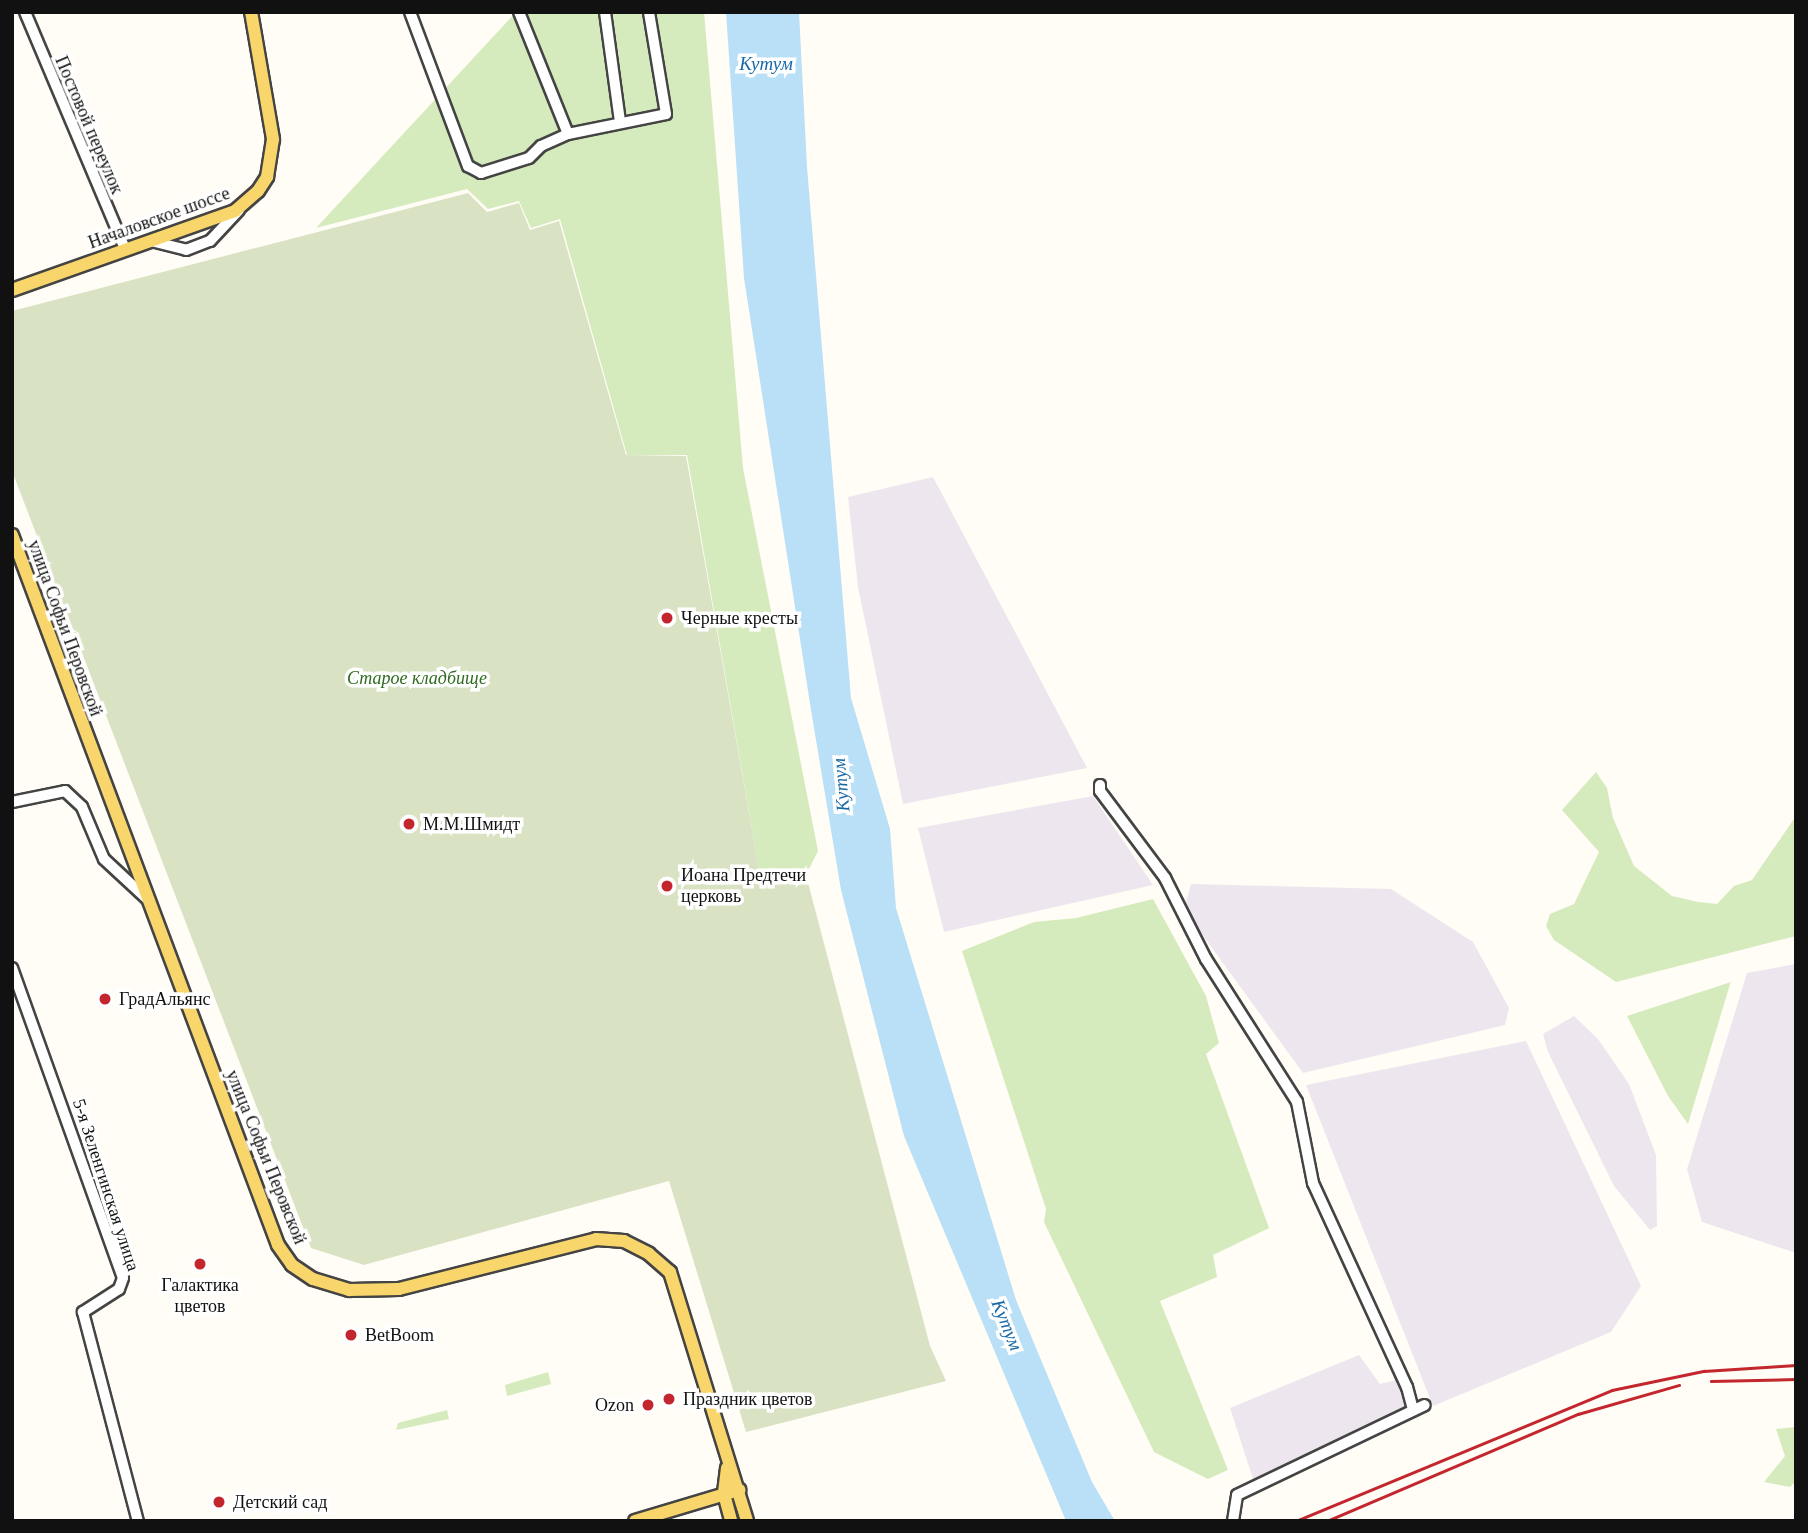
<!DOCTYPE html>
<html>
<head>
<meta charset="utf-8">
<style>
  body { margin:0 }
  #map { position:relative; width:1808px; height:1533px; overflow:hidden; background:#fffdf5; font-family:Georgia,serif }
  div>[style] { position:absolute }
  [style*='--x'] { left:calc(var(--x)*1px); top:calc(var(--y)*1px); width:calc(var(--w)*1px); rotate:calc(var(--a)*1deg) }
  .industrial>* { inset:0; background:#eee6ef }
  .green>* { inset:0; background:#d5ebbd }
  .cemetery>* { inset:0; background:#d9e3c4 }
  .water>* { inset:0; background:#b9e0f7 }
  .roads { filter:drop-shadow(2px 0 #444) drop-shadow(-2px 0 #444) drop-shadow(0 2px #444) drop-shadow(0 -2px #444) }
  .minor>* { height:10px; margin:-5px; padding:0 5px; transform-origin:5px; border-radius:5px; background:#fff }
  .major>* { height:12px; margin:-6px; padding:0 6px; transform-origin:6px; border-radius:6px; background:#f9d66b }
  .rail>* { height:2.5px; margin:-1.25px; padding:0 1.25px; transform-origin:1.25px; border-radius:1.25px; background:#c4262e }
  .dots>* { width:19px; height:19px; translate:-50% -50%; box-sizing:border-box; border:4px solid #fff; border-radius:50% }
  span { translate:-50% -50%; white-space:nowrap; text-align:center; line-height:1.15; -webkit-text-stroke:7px #fff; paint-order:stroke }
  .street-label { font-size:18px; color:#111 }
  .poi-label { font-size:18px; color:#111 }
  .left { translate:0 -50%; text-align:left }
  .right { translate:-100% -50%; text-align:right }
  .park-label { font-size:18px; color:#2f6b1f; font-style:italic }
  .water-label { font-size:19px; color:#1768a6; font-style:italic }
  .frame { position:absolute; inset:0; border:14px solid #111; pointer-events:none }
</style>
</head>
<body>
<div id="map">
  <div class="industrial">
    <i style="clip-path:polygon(933px 477px,1087px 768px,903px 804px,858px 587px,848px 497px)"></i>
    <i style="clip-path:polygon(1093px 796px,1153px 885px,944px 932px,918px 828px)"></i>
    <i style="clip-path:polygon(1191px 884px,1391px 889px,1473px 942px,1509px 1008px,1505px 1025px,1303px 1073px,1199px 930px,1186px 902px)"></i>
    <i style="clip-path:polygon(1796px 964px,1796px 1253px,1702px 1222px,1687px 1169px,1747px 973px)"></i>
    <i style="clip-path:polygon(1574px 1016px,1598px 1039px,1629px 1084px,1656px 1155px,1657px 1226px,1650px 1230px,1614px 1186px,1548px 1052px,1543px 1034px)"></i>
    <i style="clip-path:polygon(1526px 1041px,1641px 1286px,1611px 1332px,1433px 1406px,1306px 1085px)"></i>
    <i style="clip-path:polygon(1359px 1355px,1380px 1384px,1396px 1380px,1406px 1407px,1254px 1482px,1230px 1408px)"></i>
  </div>
  <div class="green">
    <i style="clip-path:polygon(516px 12px,704px 12px,743px 468px,818px 851px,806px 875px,762px 887px,687px 455px,627px 455px,560px 219px,531px 228px,519px 201px,488px 209px,467px 189px,316px 228px)"></i>
    <i style="clip-path:polygon(1596px 772px,1607px 788px,1613px 818px,1634px 866px,1672px 896px,1698px 902px,1717px 904px,1734px 886px,1752px 880px,1796px 816px,1796px 936px,1616px 982px,1554px 940px,1546px 926px,1550px 914px,1574px 904px,1599px 852px,1562px 810px)"></i>
    <i style="clip-path:polygon(1153px 899px,1206px 996px,1219px 1043px,1206px 1054px,1269px 1228px,1213px 1255px,1217px 1277px,1160px 1301px,1228px 1470px,1208px 1479px,1154px 1452px,1044px 1222px,1046px 1209px,962px 951px,1034px 922px,1076px 918px)"></i>
    <i style="clip-path:polygon(1731px 982px,1731px 981px,1688px 1124px,1668px 1096px,1627px 1016px)"></i>
    <i style="clip-path:polygon(548px 1372px,551px 1384px,507px 1396px,505px 1385px)"></i>
    <i style="clip-path:polygon(447px 1410px,449px 1419px,396px 1430px,398px 1423px)"></i>
    <i style="clip-path:polygon(1796px 1427px,1796px 1481px,1790px 1487px,1764px 1482px,1785px 1456px,1776px 1429px)"></i>
  </div>
  <div class="cemetery">
    <i style="clip-path:polygon(468px 193px,487px 212px,519px 203px,530px 230px,559px 221px,626px 455px,686px 456px,762px 886px,806px 875px,930px 1346px,946px 1381px,746px 1432px,669px 1181px,364px 1265px,311px 1248px,12px 471px,12px 311px)"></i>
  </div>
  <div class="water">
    <i style="clip-path:polygon(726px 12px,799px 12px,807px 167px,851px 698px,890px 829px,896px 908px,1016px 1300px,1092px 1482px,1115px 1521px,1066px 1521px,904px 1136px,841px 890px,811px 710px,744px 278px)"></i>
  </div>
  <div class="roads">
    <div class="minor">
      <i style="--x:25;--y:12;--w:257;--a:67.1"></i>
      <i style="--x:410;--y:12;--w:165;--a:69.4"></i>
      <i style="--x:468;--y:166;--w:15;--a:28"></i>
      <i style="--x:481;--y:173;--w:50;--a:-17.4"></i>
      <i style="--x:529;--y:158;--w:17;--a:-45"></i>
      <i style="--x:541;--y:146;--w:30;--a:-24"></i>
      <i style="--x:568;--y:134;--w:100;--a:-11.5"></i>
      <i style="--x:666;--y:114;--w:103;--a:-99.5"></i>
      <i style="--x:519;--y:12;--w:131;--a:68.1"></i>
      <i style="--x:605;--y:12;--w:111;--a:82.2"></i>
      <i style="--x:151;--y:241;--w:36;--a:14"></i>
      <i style="--x:186;--y:250;--w:26;--a:-21"></i>
      <i style="--x:210;--y:241;--w:42;--a:-46.9"></i>
      <i style="--x:1100;--y:785;--w:6;--a:90"></i>
      <i style="--x:1100;--y:791;--w:109;--a:53.2"></i>
      <i style="--x:1165;--y:878;--w:91;--a:63.2"></i>
      <i style="--x:1206;--y:959;--w:169;--a:57.5"></i>
      <i style="--x:1297;--y:1102;--w:83;--a:78.8"></i>
      <i style="--x:1313;--y:1183;--w:225;--a:65.3"></i>
      <i style="--x:1407;--y:1387;--w:24;--a:75"></i>
      <i style="--x:12;--y:802;--w:54;--a:-11.7"></i>
      <i style="--x:65;--y:791;--w:23;--a:43"></i>
      <i style="--x:82;--y:807;--w:56;--a:67.1"></i>
      <i style="--x:104;--y:859;--w:59;--a:42.9"></i>
      <i style="--x:12;--y:968;--w:329;--a:70.3"></i>
      <i style="--x:123;--y:1278;--w:12;--a:110"></i>
      <i style="--x:119;--y:1289;--w:43;--a:147.4"></i>
      <i style="--x:83;--y:1312;--w:216;--a:75.3"></i>
      <i style="--x:1233;--y:1521;--w:26;--a:-81"></i>
      <i style="--x:1237;--y:1495;--w:208;--a:-25.6"></i>
    </div>
    <div class="major">
      <i style="--x:12;--y:290;--w:237;--a:-19.5"></i>
      <i style="--x:235;--y:211;--w:30;--a:-41"></i>
      <i style="--x:258;--y:191;--w:17;--a:-57"></i>
      <i style="--x:267;--y:177;--w:38;--a:-81"></i>
      <i style="--x:273;--y:139;--w:129;--a:-99.8"></i>
      <i style="--x:12;--y:535;--w:758;--a:69.46"></i>
      <i style="--x:278;--y:1245;--w:24;--a:55"></i>
      <i style="--x:292;--y:1265;--w:25;--a:34"></i>
      <i style="--x:313;--y:1279;--w:38;--a:17"></i>
      <i style="--x:349;--y:1290;--w:50;--a:-1.1"></i>
      <i style="--x:399;--y:1289;--w:203;--a:-14.2"></i>
      <i style="--x:596;--y:1239;--w:28;--a:4"></i>
      <i style="--x:624;--y:1241;--w:28;--a:27"></i>
      <i style="--x:649;--y:1254;--w:28;--a:41"></i>
      <i style="--x:670;--y:1272;--w:261;--a:72.8"></i>
      <i style="--x:727;--y:1468;--w:26;--a:97"></i>
      <i style="--x:724;--y:1494;--w:28;--a:75"></i>
      <i style="--x:635;--y:1521;--w:109;--a:-16.6"></i>
    </div>
  </div>
  <div class="rail">
    <i style="--x:1711;--y:1381;--w:85;--a:-1.3"></i>
    <i style="--x:1296;--y:1521;--w:342;--a:-22.5"></i>
    <i style="--x:1612;--y:1390;--w:94;--a:-11.7"></i>
    <i style="--x:1704;--y:1371;--w:92;--a:-3.7"></i>
    <i style="--x:1327;--y:1521;--w:273;--a:-23.1"></i>
    <i style="--x:1578;--y:1414;--w:105;--a:-16"></i>
  </div>
  <div class="dots">
    <i style="left:667px;top:618px;background:#c4262e"></i>
    <i style="left:409px;top:824px;background:#c4262e"></i>
    <i style="left:667px;top:886px;background:#c4262e"></i>
    <i style="left:105px;top:999px;background:#c4262e"></i>
    <i style="left:200px;top:1264px;background:#c4262e"></i>
    <i style="left:351px;top:1335px;background:#c4262e"></i>
    <i style="left:669px;top:1399px;background:#c4262e"></i>
    <i style="left:648px;top:1405px;background:#c4262e"></i>
    <i style="left:219px;top:1502px;background:#c4262e"></i>
  </div>
  <div class="street-label">
    <span style="left:89px;top:125px;rotate:67deg">Постовой переулок</span>
    <span style="left:159px;top:218px;rotate:-20deg">Началовское шоссе</span>
    <span style="left:65px;top:628px;rotate:70deg">улица Софьи Перовской</span>
    <span style="left:266px;top:1157px;rotate:68deg">улица Софьи Перовской</span>
    <span style="left:106px;top:1185px;rotate:72deg">5-я Зеленгинская улица</span>
  </div>
  <div class="poi-label">
    <span class="left" style="left:681px;top:618px">Черные кресты</span>
    <span class="left" style="left:423px;top:824px">М.М.Шмидт</span>
    <span class="left" style="left:681px;top:886px">Иоана Предтечи<br>церковь</span>
    <span class="left" style="left:119px;top:999px">ГрадАльянс</span>
    <span style="left:200px;top:1296px">Галактика<br>цветов</span>
    <span class="left" style="left:365px;top:1335px">BetBoom</span>
    <span class="left" style="left:683px;top:1399px">Праздник цветов</span>
    <span class="right" style="left:634px;top:1405px">Ozon</span>
    <span class="left" style="left:233px;top:1502px">Детский сад</span>
  </div>
  <div class="park-label">
    <span style="left:417px;top:678px">Старое кладбище</span>
  </div>
  <div class="water-label">
    <span style="left:766px;top:64px">Кутум</span>
    <span style="left:841px;top:785px;rotate:-95deg">Кутум</span>
    <span style="left:1007px;top:1325px;rotate:68deg">Кутум</span>
  </div>
  <div class="frame"></div>
</div>
</body>
</html>
